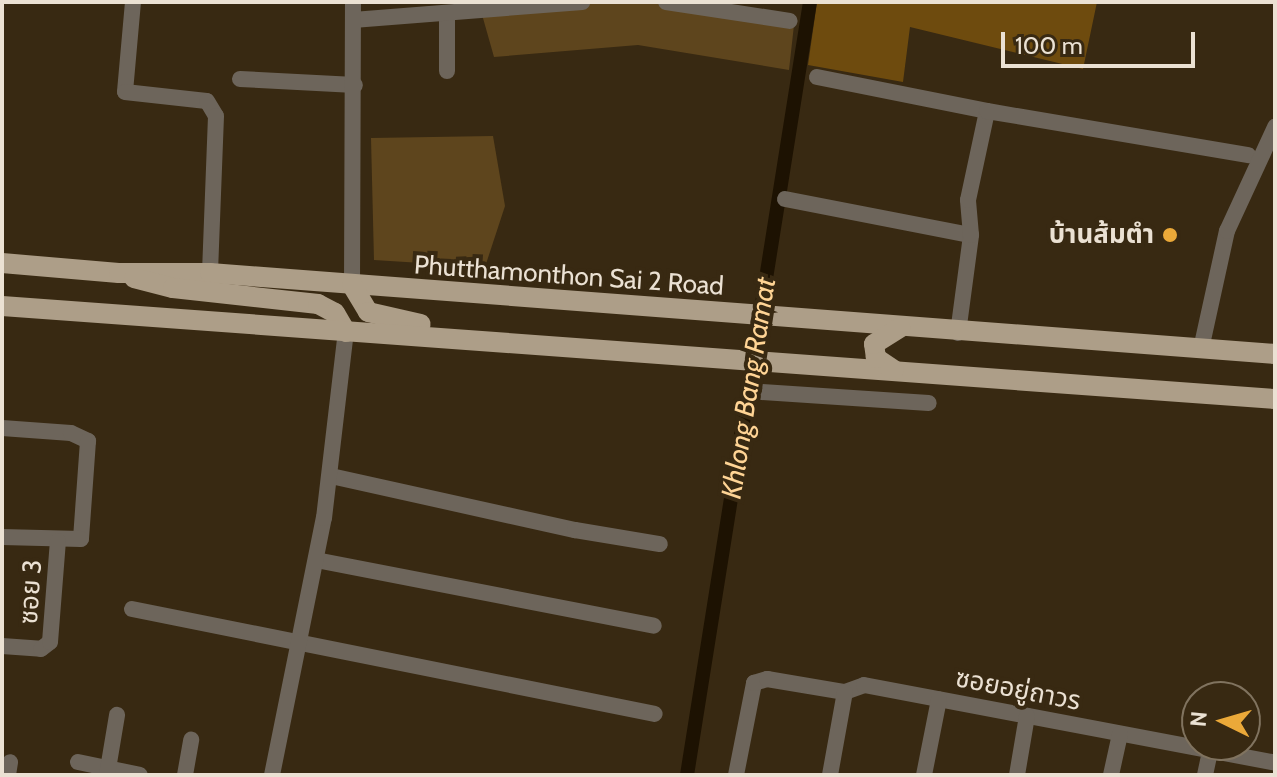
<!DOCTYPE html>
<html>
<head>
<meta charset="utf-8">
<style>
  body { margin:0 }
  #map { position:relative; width:1277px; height:777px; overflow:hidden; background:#382912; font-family:Cabin,"Noto Sans Thai",sans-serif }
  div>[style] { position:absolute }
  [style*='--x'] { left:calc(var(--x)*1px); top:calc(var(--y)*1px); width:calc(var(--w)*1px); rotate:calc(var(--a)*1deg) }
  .green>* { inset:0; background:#5e451d }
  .forest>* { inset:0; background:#6e4b0e }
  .canal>* { height:14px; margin:-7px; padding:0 7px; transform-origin:7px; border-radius:7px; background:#1d1202 }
  .minor>* { height:16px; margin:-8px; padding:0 8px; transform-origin:8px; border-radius:8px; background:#6d655b }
  .major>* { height:20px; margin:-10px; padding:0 10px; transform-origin:10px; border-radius:10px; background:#ad9e88 }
  .dots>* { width:22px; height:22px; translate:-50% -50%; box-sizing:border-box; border:4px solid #382912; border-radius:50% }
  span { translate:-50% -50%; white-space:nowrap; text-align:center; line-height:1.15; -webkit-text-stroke:8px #382912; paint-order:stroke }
  .poi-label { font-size:26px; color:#ebe1d3; font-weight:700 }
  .right { translate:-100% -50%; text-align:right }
  .street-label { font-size:26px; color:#ebe1d3 }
  .water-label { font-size:28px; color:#ffd495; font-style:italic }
  .frame { position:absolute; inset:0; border:4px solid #ebe1d3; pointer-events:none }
  .north { position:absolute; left:1181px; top:681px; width:80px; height:80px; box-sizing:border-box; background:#382912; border:2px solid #80735f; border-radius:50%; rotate:275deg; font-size:22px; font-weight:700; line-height:32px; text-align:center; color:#ebe1d3 }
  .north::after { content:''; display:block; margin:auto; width:28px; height:36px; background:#eba939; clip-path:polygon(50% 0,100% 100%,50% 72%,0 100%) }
  .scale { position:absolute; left:1001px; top:32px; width:194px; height:36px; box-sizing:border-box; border:4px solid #ebe1d3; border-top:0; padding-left:10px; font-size:24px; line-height:28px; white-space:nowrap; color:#ebe1d3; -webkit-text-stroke:6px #382912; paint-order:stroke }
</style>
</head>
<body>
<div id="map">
  <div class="green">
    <i style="clip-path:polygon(701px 2px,795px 16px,789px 70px,638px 45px,494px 57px,479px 4px)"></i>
    <i style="clip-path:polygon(493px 136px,505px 206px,485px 267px,374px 260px,371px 138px)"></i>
  </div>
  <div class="forest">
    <i style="clip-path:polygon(817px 2px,1097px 2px,1083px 69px,910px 27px,903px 82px,808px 65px)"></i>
  </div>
  <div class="canal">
    <i style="--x:687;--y:775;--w:783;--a:-80.96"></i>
  </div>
  <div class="minor">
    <i style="--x:133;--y:2;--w:90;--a:95.1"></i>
    <i style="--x:125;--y:92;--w:82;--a:6.3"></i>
    <i style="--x:207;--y:101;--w:17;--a:59"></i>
    <i style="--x:216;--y:116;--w:157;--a:92.2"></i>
    <i style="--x:666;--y:2;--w:125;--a:8.7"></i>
    <i style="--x:447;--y:15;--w:56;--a:90"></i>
    <i style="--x:353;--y:20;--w:230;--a:-4.5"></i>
    <i style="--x:817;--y:77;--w:173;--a:11.3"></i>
    <i style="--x:240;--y:79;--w:115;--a:3"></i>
    <i style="--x:785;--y:199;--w:189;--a:11"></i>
    <i style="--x:352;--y:285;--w:283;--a:-89.8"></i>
    <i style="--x:958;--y:333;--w:99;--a:-82.4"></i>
    <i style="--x:971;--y:235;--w:35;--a:-95"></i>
    <i style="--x:968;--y:200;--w:91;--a:-77.9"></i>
    <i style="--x:987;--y:111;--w:265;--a:9.6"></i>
    <i style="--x:1201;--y:349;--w:121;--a:-77.6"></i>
    <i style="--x:1227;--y:231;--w:115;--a:-65.2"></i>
    <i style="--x:762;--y:392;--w:167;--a:3.8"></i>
    <i style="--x:2;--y:428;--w:69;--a:4.1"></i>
    <i style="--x:71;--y:433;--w:19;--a:25"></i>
    <i style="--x:88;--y:441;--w:98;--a:94.1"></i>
    <i style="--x:81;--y:539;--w:79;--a:-178.5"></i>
    <i style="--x:331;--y:476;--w:250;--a:12.5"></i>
    <i style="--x:575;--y:530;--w:86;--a:9.4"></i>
    <i style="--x:316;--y:560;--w:344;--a:11"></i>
    <i style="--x:132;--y:609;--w:533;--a:11.35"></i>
    <i style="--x:2;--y:646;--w:39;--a:4"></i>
    <i style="--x:41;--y:649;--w:11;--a:-38"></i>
    <i style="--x:50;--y:642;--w:101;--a:-85.5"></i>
    <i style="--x:78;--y:762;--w:63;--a:11.8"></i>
    <i style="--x:8;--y:775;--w:13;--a:-81"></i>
    <i style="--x:107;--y:775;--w:61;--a:-80.5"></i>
    <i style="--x:185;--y:775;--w:36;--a:-80"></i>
    <i style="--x:272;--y:775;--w:262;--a:-78.6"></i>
    <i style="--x:324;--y:518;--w:187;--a:-83.3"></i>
    <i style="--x:736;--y:775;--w:94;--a:-78.9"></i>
    <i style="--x:754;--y:683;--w:14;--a:-17"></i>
    <i style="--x:767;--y:679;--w:79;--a:9.5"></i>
    <i style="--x:845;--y:692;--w:20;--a:-20"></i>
    <i style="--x:864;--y:685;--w:418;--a:10.7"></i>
    <i style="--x:830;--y:775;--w:84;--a:-79.8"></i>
    <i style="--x:924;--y:775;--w:77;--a:-78.8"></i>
    <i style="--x:1017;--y:775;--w:60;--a:-80.4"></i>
    <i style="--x:1111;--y:775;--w:42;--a:-77.6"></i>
    <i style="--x:1205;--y:775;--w:24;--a:-78"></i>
  </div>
  <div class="major">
    <i style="--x:2;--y:263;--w:117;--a:4.9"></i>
    <i style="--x:119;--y:273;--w:91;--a:0"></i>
    <i style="--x:210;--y:273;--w:1068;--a:4.35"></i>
    <i style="--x:134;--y:278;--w:40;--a:14.4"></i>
    <i style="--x:173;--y:288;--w:146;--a:6.3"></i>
    <i style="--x:318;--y:304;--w:19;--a:28"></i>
    <i style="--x:335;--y:313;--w:22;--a:60"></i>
    <i style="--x:352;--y:285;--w:31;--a:59"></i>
    <i style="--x:368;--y:312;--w:54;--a:12.8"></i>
    <i style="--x:2;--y:306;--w:1276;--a:4.18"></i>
    <i style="--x:894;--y:370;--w:22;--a:-146"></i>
    <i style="--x:876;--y:358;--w:14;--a:-98"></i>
    <i style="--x:874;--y:344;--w:31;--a:-32"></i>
  </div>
  <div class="dots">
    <i style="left:1170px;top:235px;background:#eba939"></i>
  </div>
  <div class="poi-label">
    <span class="right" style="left:1154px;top:235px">บ้านส้มตำ</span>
  </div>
  <div class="street-label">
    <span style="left:569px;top:276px;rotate:4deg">Phutthamonthon Sai 2 Road</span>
    <span style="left:31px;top:592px;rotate:-86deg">ซอย 3</span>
    <span style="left:1018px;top:690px;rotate:11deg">ซอยอยู่ถาวร</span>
  </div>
  <div class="water-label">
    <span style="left:748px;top:388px;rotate:-81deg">Khlong Bang Ramat</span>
  </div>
  <div class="frame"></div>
  <div class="north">N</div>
  <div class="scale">100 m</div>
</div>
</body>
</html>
